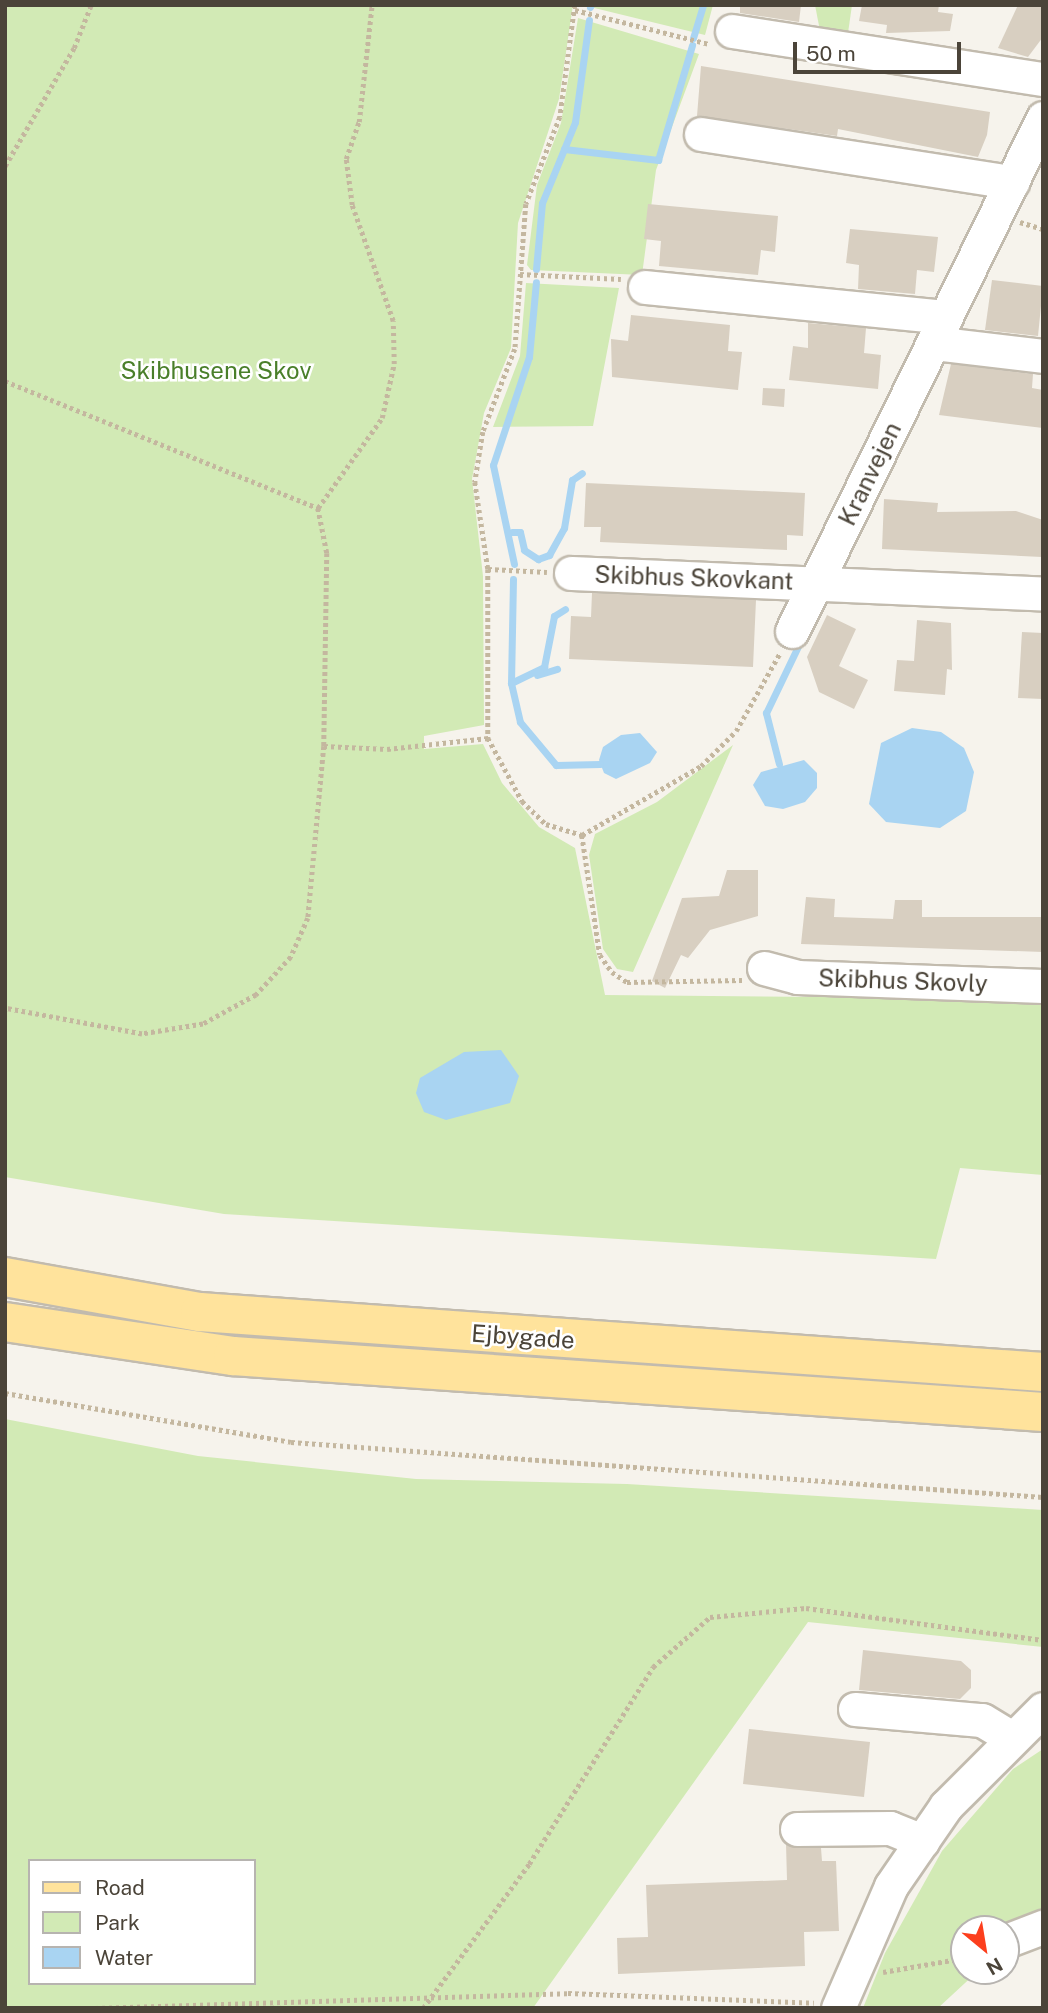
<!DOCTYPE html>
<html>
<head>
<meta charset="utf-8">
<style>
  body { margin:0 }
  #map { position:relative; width:1048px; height:2013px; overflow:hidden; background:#f6f3ec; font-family:"Public Sans",sans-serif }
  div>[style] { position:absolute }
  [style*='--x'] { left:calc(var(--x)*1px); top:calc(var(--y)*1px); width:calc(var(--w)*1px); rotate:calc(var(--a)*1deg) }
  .green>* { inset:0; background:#d2eab5 }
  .water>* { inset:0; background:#a9d4f2 }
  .stream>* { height:7px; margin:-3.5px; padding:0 3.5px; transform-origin:3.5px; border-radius:3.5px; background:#a9d4f2 }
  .building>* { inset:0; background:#d8cfc1 }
  .path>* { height:4.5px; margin-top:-2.25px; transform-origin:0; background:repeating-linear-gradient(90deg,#c4b79f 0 3.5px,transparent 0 7px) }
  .roads { filter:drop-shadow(2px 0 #c2bbae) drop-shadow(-2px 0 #c2bbae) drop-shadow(0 2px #c2bbae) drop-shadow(0 -2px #c2bbae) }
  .minor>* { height:33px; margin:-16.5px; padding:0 16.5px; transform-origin:16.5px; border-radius:16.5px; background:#fff }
  .major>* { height:38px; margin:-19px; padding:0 19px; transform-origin:19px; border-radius:19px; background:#ffe39c }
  span { translate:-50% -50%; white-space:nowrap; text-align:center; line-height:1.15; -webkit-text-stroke:5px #fff; paint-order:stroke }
  .park-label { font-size:24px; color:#4a7f2a }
  .street-label { font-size:24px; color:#4b4439 }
  .frame { position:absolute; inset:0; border:7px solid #4b4439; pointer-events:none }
  .legend { position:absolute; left:28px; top:1859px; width:228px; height:126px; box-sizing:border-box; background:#fff; border:2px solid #b7b4b0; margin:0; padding:9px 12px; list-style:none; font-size:21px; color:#4b4439 }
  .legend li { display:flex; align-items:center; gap:14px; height:35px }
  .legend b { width:35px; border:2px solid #b7b4b0 }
  .north { position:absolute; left:950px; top:1915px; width:70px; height:70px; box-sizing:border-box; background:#fff; border:2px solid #b7b4b0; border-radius:50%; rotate:150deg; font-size:19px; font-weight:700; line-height:28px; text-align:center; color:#4b4439 }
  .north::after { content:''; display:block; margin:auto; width:24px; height:32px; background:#fc3f1d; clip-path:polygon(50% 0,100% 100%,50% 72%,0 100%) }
  .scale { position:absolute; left:793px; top:42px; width:168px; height:32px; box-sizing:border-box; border:4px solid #4b4439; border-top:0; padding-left:9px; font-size:21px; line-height:24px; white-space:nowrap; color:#4b4439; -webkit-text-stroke:5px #fff; paint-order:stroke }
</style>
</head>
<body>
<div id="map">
  <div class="green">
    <i style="clip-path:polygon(5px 5px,573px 5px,559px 99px,518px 223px,511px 348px,484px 413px,472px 479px,483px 576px,484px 725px,424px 736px,424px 749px,483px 744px,502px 783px,539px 827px,575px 848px,605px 995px,1043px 999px,1043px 1175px,960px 1168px,936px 1259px,224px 1214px,5px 1177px)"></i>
    <i style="clip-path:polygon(582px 5px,713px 5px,705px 35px)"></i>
    <i style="clip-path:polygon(815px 5px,852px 5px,847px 40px,821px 36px)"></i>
    <i style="clip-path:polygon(578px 18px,699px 54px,656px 170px,642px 275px,531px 270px,527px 265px,537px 185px,561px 123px)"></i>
    <i style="clip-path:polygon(526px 283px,619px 288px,593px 426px,493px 427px,520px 356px)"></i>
    <i style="clip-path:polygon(733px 745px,633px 972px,617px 969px,603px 949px,589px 855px,595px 834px,657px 802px)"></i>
    <i style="clip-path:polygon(evenodd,5px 1419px,198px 1456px,416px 1479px,627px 1484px,1043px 1510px,1043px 1647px,808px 1622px,533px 2008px,5px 2008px,5px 1419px,30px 1861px,254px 1861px,254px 1983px,30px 1983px,30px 1861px)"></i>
    <i style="clip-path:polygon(1043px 1749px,1043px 1918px,1006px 1929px,964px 1929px,964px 1971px,978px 1971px,938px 2008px,863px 2008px,885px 1953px,942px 1851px,1013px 1769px)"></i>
  </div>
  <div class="water">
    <i style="clip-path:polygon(912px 728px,941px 732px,964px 748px,974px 772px,966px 811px,940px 828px,886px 822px,869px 804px,881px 743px)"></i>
    <i style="clip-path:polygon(640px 733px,657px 752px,650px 763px,616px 779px,604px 773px,599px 760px,603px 747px,621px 735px)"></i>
    <i style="clip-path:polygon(804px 760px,817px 773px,817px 788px,805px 802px,783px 809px,765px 806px,753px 785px,761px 772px)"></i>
    <i style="clip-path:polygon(501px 1050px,519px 1076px,510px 1103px,446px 1120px,424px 1112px,416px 1093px,420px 1078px,464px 1052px)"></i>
  </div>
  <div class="stream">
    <i style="--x:590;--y:7;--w:2;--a:-63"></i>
    <i style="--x:693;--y:38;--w:34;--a:-73"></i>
    <i style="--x:564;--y:149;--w:95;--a:6.7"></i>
    <i style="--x:658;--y:160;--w:120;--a:-73.5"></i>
    <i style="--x:536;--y:269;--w:66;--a:-84.8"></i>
    <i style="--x:542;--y:203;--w:87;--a:-67.8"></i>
    <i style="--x:575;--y:122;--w:103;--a:-82.2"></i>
    <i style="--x:512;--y:532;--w:8;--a:0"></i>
    <i style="--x:520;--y:532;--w:18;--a:77"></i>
    <i style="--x:524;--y:550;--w:17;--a:33"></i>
    <i style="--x:538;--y:559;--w:12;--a:-20"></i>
    <i style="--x:549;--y:555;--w:31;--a:-61"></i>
    <i style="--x:564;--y:528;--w:49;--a:-80.5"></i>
    <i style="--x:572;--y:480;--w:12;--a:-35"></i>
    <i style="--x:514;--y:564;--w:101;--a:-102"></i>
    <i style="--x:493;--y:465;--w:114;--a:-71.6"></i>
    <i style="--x:529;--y:357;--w:75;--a:-84.7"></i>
    <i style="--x:513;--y:579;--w:104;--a:91.1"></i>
    <i style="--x:511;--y:683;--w:40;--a:77"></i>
    <i style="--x:520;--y:722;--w:56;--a:50.1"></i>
    <i style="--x:556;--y:765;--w:44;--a:-1.3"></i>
    <i style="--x:537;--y:675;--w:21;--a:-17"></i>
    <i style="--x:511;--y:683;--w:37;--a:-26"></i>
    <i style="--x:544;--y:667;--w:52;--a:-78.9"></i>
    <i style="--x:554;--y:616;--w:13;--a:-32"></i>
    <i style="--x:779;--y:764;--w:53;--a:-104.3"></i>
    <i style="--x:766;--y:713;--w:83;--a:-64.4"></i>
  </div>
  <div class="building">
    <i style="clip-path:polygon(740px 5px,801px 5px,799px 22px,740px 13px)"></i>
    <i style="clip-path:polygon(862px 5px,939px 5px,938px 12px,953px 14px,950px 31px,886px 33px,887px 25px,859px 21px)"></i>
    <i style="clip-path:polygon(1018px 5px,1043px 5px,1043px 37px,1028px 57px,998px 48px)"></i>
    <i style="clip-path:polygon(701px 66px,990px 112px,987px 135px,978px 157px,838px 129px,837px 136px,697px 116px)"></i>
    <i style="clip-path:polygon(648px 204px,778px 216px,775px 252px,761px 250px,758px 275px,659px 266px,661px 241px,644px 239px)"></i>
    <i style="clip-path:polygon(850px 229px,938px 237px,934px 272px,917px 270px,915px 294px,858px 289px,859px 265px,846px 263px)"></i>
    <i style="clip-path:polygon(992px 280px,1043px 286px,1038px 336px,985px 330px)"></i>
    <i style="clip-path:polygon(631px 315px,730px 325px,728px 351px,742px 352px,738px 390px,612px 377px,611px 339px,628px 341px)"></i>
    <i style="clip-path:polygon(808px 323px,866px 328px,864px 353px,881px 355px,878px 389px,789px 380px,793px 346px,808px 348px)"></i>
    <i style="clip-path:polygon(951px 364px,1033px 374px,1032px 388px,1043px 390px,1043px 428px,939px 415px)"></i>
    <i style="clip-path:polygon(763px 388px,785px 389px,784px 407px,762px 405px)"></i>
    <i style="clip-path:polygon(586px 483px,805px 493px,803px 536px,787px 535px,787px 550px,600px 542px,601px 527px,584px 527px)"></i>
    <i style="clip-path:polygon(884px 499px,938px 503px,937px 512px,1016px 511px,1043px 520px,1042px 557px,882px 549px)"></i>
    <i style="clip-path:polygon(592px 593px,756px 600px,753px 667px,569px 659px,571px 616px,591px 617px)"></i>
    <i style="clip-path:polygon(827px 615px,856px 629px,839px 666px,868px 680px,854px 709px,819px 692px,807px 657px)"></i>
    <i style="clip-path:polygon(917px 620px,951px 623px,952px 670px,947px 669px,945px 695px,894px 691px,897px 660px,914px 661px)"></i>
    <i style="clip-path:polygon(1022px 632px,1043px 633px,1043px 699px,1018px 698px)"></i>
    <i style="clip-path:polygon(727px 870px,758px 870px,758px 916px,710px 930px,688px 958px,681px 955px,665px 988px,652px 981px,682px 898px,719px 896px)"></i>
    <i style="clip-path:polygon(806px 897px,835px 899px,834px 917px,893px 919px,895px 900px,922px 900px,922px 917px,1043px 917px,1043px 952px,801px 944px)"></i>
    <i style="clip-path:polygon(863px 1650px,961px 1661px,971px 1670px,971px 1688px,960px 1699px,859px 1690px)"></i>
    <i style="clip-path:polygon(749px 1729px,870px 1742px,864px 1797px,743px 1784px)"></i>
    <i style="clip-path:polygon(786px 1844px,821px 1848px,822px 1861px,836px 1861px,839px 1931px,804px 1932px,805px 1966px,618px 1974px,617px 1938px,648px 1937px,646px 1885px,787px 1880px)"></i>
  </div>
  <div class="path">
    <i style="--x:575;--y:5;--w:113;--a:97.6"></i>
    <i style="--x:560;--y:117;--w:93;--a:111.3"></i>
    <i style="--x:526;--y:204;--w:145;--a:94.3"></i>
    <i style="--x:515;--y:349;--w:89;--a:111.1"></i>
    <i style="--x:483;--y:432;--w:51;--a:99.1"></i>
    <i style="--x:475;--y:482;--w:88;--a:81.5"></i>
    <i style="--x:488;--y:569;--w:169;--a:90"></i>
    <i style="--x:488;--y:738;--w:72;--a:61.6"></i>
    <i style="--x:522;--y:801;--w:33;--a:44"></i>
    <i style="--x:546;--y:824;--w:38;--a:17"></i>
    <i style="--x:582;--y:835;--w:138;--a:-30.1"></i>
    <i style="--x:701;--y:766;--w:49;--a:-45"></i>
    <i style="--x:736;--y:731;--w:90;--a:-60.6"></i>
    <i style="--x:575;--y:10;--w:138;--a:14.2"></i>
    <i style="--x:5;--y:166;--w:137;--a:-59.7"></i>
    <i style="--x:74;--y:48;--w:46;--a:-68.4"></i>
    <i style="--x:1020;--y:222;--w:24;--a:17"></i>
    <i style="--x:520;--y:274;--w:101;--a:2.8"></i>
    <i style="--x:5;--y:381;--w:338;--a:22.1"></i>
    <i style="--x:318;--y:508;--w:46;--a:78.7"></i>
    <i style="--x:327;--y:553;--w:193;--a:90.9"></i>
    <i style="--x:324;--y:746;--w:173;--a:95.3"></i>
    <i style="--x:308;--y:918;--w:43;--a:113.6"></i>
    <i style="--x:291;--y:957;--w:52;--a:132.6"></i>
    <i style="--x:256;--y:995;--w:60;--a:151.3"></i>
    <i style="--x:203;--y:1024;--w:62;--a:170.7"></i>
    <i style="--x:142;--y:1034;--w:139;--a:-169.3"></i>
    <i style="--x:318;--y:508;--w:110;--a:-54.6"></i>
    <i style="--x:382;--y:418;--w:55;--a:-77.5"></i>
    <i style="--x:394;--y:364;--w:43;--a:-91.3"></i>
    <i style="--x:393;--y:321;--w:123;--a:-109.5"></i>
    <i style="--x:352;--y:205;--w:46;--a:-97.4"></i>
    <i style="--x:346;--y:159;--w:39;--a:-71"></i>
    <i style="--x:359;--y:122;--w:118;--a:-83.7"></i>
    <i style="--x:488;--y:569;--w:59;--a:2.9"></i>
    <i style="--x:324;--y:746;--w:63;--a:2.7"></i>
    <i style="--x:387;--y:749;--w:102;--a:-6.2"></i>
    <i style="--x:582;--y:835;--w:121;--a:81.5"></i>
    <i style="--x:600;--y:955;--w:21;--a:55"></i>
    <i style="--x:612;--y:972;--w:18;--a:34"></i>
    <i style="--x:627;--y:982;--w:115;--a:-1"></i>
    <i style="--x:5;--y:1393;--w:290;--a:9.7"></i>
    <i style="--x:291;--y:1442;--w:754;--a:4.18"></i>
    <i style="--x:883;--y:1972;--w:82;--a:-9.8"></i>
    <i style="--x:95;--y:2008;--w:473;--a:-1.8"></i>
    <i style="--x:568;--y:1993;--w:246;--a:2.3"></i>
    <i style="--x:423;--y:2008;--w:179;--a:-53.6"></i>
    <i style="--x:529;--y:1864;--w:233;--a:-57.8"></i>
    <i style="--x:653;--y:1667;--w:76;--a:-41.3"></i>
    <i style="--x:710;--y:1617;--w:96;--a:-5.4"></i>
    <i style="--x:806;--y:1608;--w:239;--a:7.7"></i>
  </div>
  <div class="roads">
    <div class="minor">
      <i style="--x:732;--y:31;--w:315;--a:8.8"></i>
      <i style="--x:701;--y:134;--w:315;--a:8.8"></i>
      <i style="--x:645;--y:287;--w:302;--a:5.7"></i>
      <i style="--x:934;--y:343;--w:110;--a:6.8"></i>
      <i style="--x:571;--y:573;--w:472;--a:2.5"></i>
      <i style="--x:792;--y:631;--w:571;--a:-63.93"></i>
      <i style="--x:764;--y:968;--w:34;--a:15"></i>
      <i style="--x:797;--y:977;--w:246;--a:2.1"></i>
      <i style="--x:855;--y:1709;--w:127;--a:5"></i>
      <i style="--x:982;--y:1720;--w:35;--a:31"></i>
      <i style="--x:797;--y:1829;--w:93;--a:-0.6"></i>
      <i style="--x:890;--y:1828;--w:35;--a:22"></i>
      <i style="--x:1006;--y:1941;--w:40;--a:-21"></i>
      <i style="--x:838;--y:2008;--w:133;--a:-66.5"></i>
      <i style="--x:891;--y:1886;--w:97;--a:-55.5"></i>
      <i style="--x:946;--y:1806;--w:137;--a:-45"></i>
    </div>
    <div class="major">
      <i style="--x:5;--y:1277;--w:198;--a:10.2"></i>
      <i style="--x:200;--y:1312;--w:845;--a:4.07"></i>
      <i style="--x:5;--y:1322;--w:231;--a:8.5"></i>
      <i style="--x:233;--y:1356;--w:812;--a:3.95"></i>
    </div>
  </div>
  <div class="park-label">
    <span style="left:216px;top:371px">Skibhusene Skov</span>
  </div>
  <div class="street-label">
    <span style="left:870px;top:474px;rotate:-64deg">Kranvejen</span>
    <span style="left:694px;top:578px;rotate:2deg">Skibhus Skovkant</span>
    <span style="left:903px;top:981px;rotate:2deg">Skibhus Skovly</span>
    <span style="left:523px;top:1337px;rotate:4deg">Ejbygade</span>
  </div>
  <div class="frame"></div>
  <ul class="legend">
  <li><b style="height:9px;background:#ffe39c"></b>Road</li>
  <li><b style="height:19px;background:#d2eab5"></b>Park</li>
  <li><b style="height:19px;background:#a9d4f2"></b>Water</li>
  </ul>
  <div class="north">N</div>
  <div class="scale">50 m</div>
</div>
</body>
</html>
